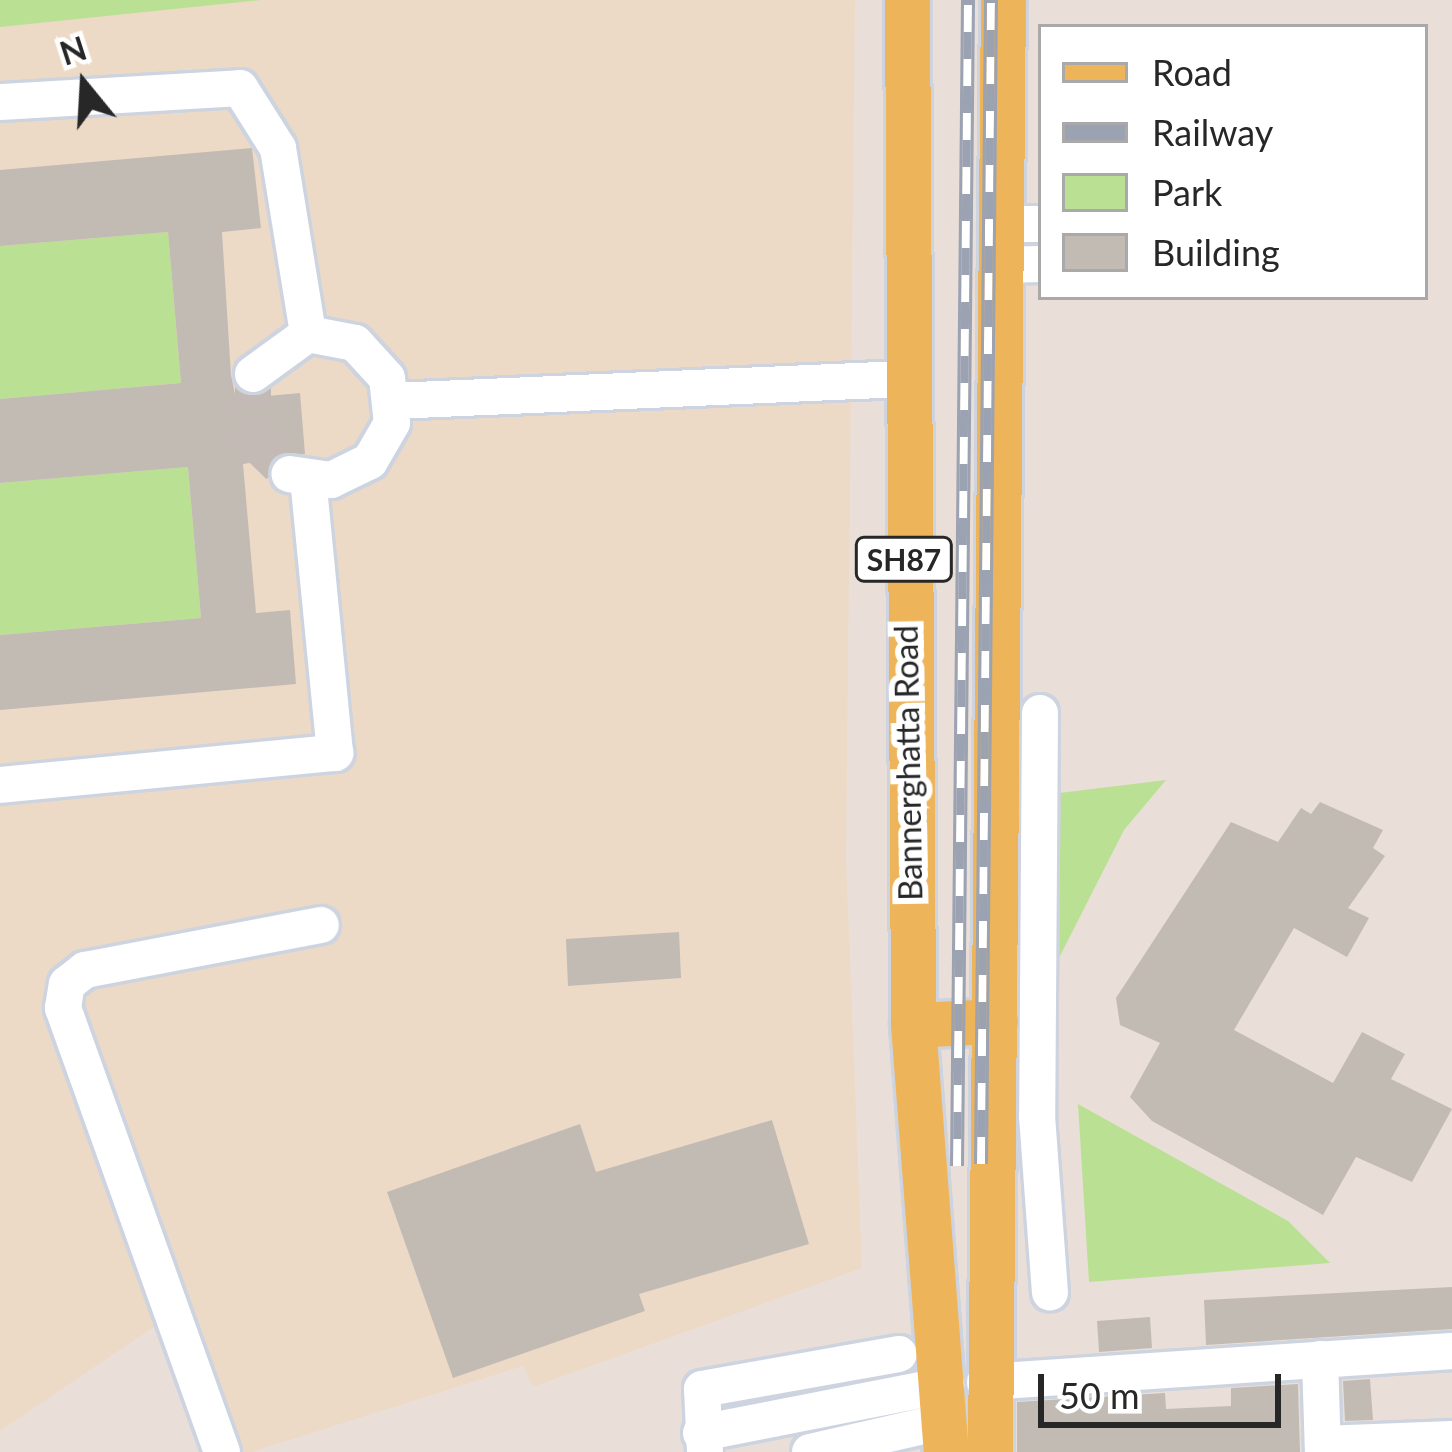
<!DOCTYPE html>
<html>
<head>
<meta charset="utf-8">
<style>
  body { margin:0 }
  #map { position:relative; width:1452px; height:1452px; overflow:hidden; background:#eadfd8; font-family:Lato,sans-serif }
  div>[style] { position:absolute }
  [style*='--x'] { left:calc(var(--x)*1px); top:calc(var(--y)*1px); width:calc(var(--w)*1px); rotate:calc(var(--a)*1deg) }
  .education>* { inset:0; background:#ecdac7 }
  .green>* { inset:0; background:#bae094 }
  .building>* { inset:0; background:#c2bbb4 }
  .minor-tunnel>* { height:36px; margin-top:-18px; transform-origin:0; background:repeating-linear-gradient(90deg,#c3bab5 0 36px,transparent 0 54px) }
  .roads { filter:drop-shadow(3px 0 #cdd4e0) drop-shadow(-3px 0 #cdd4e0) drop-shadow(0 3px #cdd4e0) drop-shadow(0 -3px #cdd4e0) }
  .minor>* { height:36px; margin:-18px; padding:0 18px; transform-origin:18px; border-radius:18px; background:#fff }
  .major>* { height:45px; margin:-22.5px; padding:0 22.5px; transform-origin:22.5px; border-radius:22.5px; background:#eeb459 }
  .rail>* { height:14px; margin-top:-7px; transform-origin:0; background:repeating-linear-gradient(90deg,#fff 0 27px,#9ba2b1 0 54px); box-sizing:border-box; border-block:3px solid #9ba2b1 }
  span { translate:-50% -50%; white-space:nowrap; text-align:center; line-height:1.15; -webkit-text-stroke:12px #fff; paint-order:stroke }
  .shield-label span { padding:3px 9px; background:#fff; border:3px solid; border-radius:9px; -webkit-text-stroke-width:0 }
  .shield-label { font-size:30px; color:#272727; font-weight:700 }
  .street-label { font-size:33px; color:#272727 }
  .legend { position:absolute; left:1038px; top:24px; width:390px; height:276px; box-sizing:border-box; background:#fff; border:3px solid #a9a9a9; margin:0; padding:15px 21px; list-style:none; font-size:36px; color:#272727 }
  .legend li { display:flex; align-items:center; gap:24px; height:60px }
  .legend b { width:60px; border:3px solid #a9a9a9 }
  .north { position:absolute; left:24px; top:24px; width:120px; height:120px; -webkit-text-stroke:9px #fff; paint-order:stroke; rotate:342deg; font-size:33px; font-weight:700; line-height:48px; text-align:center; color:#272727 }
  .north::after { content:''; display:block; margin:auto; width:42px; height:54px; background:#272727; clip-path:polygon(50% 0,100% 100%,50% 72%,0 100%) }
  .scale { position:absolute; left:1038px; top:1374px; width:243px; height:54px; box-sizing:border-box; border:6px solid #272727; border-top:0; padding-left:15px; font-size:36px; line-height:42px; white-space:nowrap; color:#272727; -webkit-text-stroke:9px #fff; paint-order:stroke }
</style>
</head>
<body>
<div id="map">
  <div class="education">
    <i style="clip-path:polygon(0 0,855px 0,846px 857px,862px 1268px,533px 1387px,523px 1366px,252px 1452px,207px 1452px,155px 1326px,0 1431px)"></i>
  </div>
  <div class="green">
    <i style="clip-path:polygon(0 0,261px 0,0 27px)"></i>
    <i style="clip-path:polygon(168px 232px,181px 383px,0 399px,0 246px)"></i>
    <i style="clip-path:polygon(188px 467px,201px 618px,0 635px,0 483px)"></i>
    <i style="clip-path:polygon(1166px 780px,1124px 830px,1059px 958px,1051px 794px)"></i>
    <i style="clip-path:polygon(1078px 1104px,1288px 1221px,1330px 1263px,1089px 1282px)"></i>
  </div>
  <div class="building">
    <i style="clip-path:polygon(252px 148px,261px 228px,222px 232px,231px 375px,236px 399px,300px 393px,305px 454px,243px 464px,256px 613px,290px 610px,296px 684px,0 710px,0 635px,201px 618px,188px 467px,0 483px,0 399px,181px 383px,168px 232px,0 246px,0 170px)"></i>
    <i style="clip-path:polygon(1320px 802px,1383px 830px,1373px 848px,1385px 856px,1348px 908px,1369px 918px,1347px 957px,1294px 928px,1234px 1030px,1333px 1083px,1362px 1032px,1405px 1054px,1391px 1079px,1452px 1109px,1412px 1182px,1356px 1157px,1323px 1215px,1152px 1121px,1130px 1097px,1160px 1043px,1120px 1025px,1116px 998px,1231px 822px,1278px 842px,1301px 808px,1311px 814px)"></i>
    <i style="clip-path:polygon(679px 932px,681px 978px,568px 986px,566px 939px)"></i>
    <i style="clip-path:polygon(772px 1120px,809px 1244px,639px 1294px,645px 1311px,453px 1378px,387px 1192px,580px 1124px,596px 1172px)"></i>
    <i style="clip-path:polygon(1452px 1287px,1452px 1329px,1206px 1345px,1204px 1300px)"></i>
    <i style="clip-path:polygon(1150px 1317px,1152px 1348px,1099px 1352px,1097px 1321px)"></i>
    <i style="clip-path:polygon(1370px 1379px,1373px 1420px,1345px 1421px,1343px 1381px)"></i>
    <i style="clip-path:polygon(1298px 1384px,1300px 1452px,1017px 1452px,1017px 1402px,1165px 1393px,1166px 1409px,1231px 1406px,1231px 1388px)"></i>
  </div>
  <div class="minor-tunnel">
    <i style="--x:253;--y:374;--w:67;--a:90"></i>
    <i style="--x:253;--y:441;--w:46;--a:44.1"></i>
  </div>
  <div class="roads">
    <div class="minor">
      <i style="--x:0;--y:102;--w:240;--a:-3.3"></i>
      <i style="--x:240;--y:88;--w:71;--a:57.7"></i>
      <i style="--x:278;--y:148;--w:188;--a:80.8"></i>
      <i style="--x:999;--y:224;--w:42;--a:0"></i>
      <i style="--x:999;--y:265;--w:42;--a:-1.4"></i>
      <i style="--x:253;--y:374;--w:68;--a:-36"></i>
      <i style="--x:308;--y:334;--w:48;--a:10.8"></i>
      <i style="--x:355;--y:343;--w:47;--a:47.6"></i>
      <i style="--x:387;--y:378;--w:45;--a:83.7"></i>
      <i style="--x:392;--y:423;--w:44;--a:120.1"></i>
      <i style="--x:370;--y:461;--w:43;--a:154"></i>
      <i style="--x:331;--y:480;--w:42;--a:-171.9"></i>
      <i style="--x:393;--y:401;--w:509;--a:-2.47"></i>
      <i style="--x:1040;--y:713;--w:403;--a:90.4"></i>
      <i style="--x:1037;--y:1116;--w:177;--a:85.8"></i>
      <i style="--x:0;--y:785;--w:337;--a:-5.5"></i>
      <i style="--x:335;--y:753;--w:274;--a:-95.6"></i>
      <i style="--x:1320;--y:1359;--w:93;--a:88.2"></i>
      <i style="--x:985;--y:1382;--w:468;--a:-3.8"></i>
      <i style="--x:701;--y:1433;--w:250;--a:-11.1"></i>
      <i style="--x:1323;--y:1444;--w:129;--a:-2.2"></i>
      <i style="--x:222;--y:1452;--w:472;--a:-109.7"></i>
      <i style="--x:63;--y:1008;--w:24;--a:-81"></i>
      <i style="--x:67;--y:984;--w:23;--a:-38"></i>
      <i style="--x:85;--y:970;--w:240;--a:-10.8"></i>
      <i style="--x:705;--y:1452;--w:63;--a:-92.7"></i>
      <i style="--x:702;--y:1389;--w:200;--a:-10.1"></i>
      <i style="--x:810;--y:1452;--w:139;--a:-12.9"></i>
    </div>
    <div class="major">
      <i style="--x:907;--y:0;--w:1025;--a:89.66"></i>
      <i style="--x:913;--y:1025;--w:428;--a:85.6"></i>
      <i style="--x:913;--y:1025;--w:82;--a:-2.8"></i>
      <i style="--x:990;--y:1452;--w:1452;--a:-89.49"></i>
    </div>
  </div>
  <div class="rail">
    <i style="--x:981;--y:1164;--w:1164;--a:-89.51"></i>
    <i style="--x:957;--y:1166;--w:1166;--a:-89.46"></i>
  </div>
  <div class="shield-label">
    <span style="left:904px;top:559px">SH87</span>
  </div>
  <div class="street-label">
    <span style="left:908px;top:763px;rotate:-91deg">Bannerghatta Road</span>
  </div>
  <ul class="legend">
  <li><b style="height:15px;background:#eeb459"></b>Road</li>
  <li><b style="height:15px;background:#9ba2b1"></b>Railway</li>
  <li><b style="height:33px;background:#bae094"></b>Park</li>
  <li><b style="height:33px;background:#c2bbb4"></b>Building</li>
  </ul>
  <div class="north">N</div>
  <div class="scale">50 m</div>
</div>
</body>
</html>
